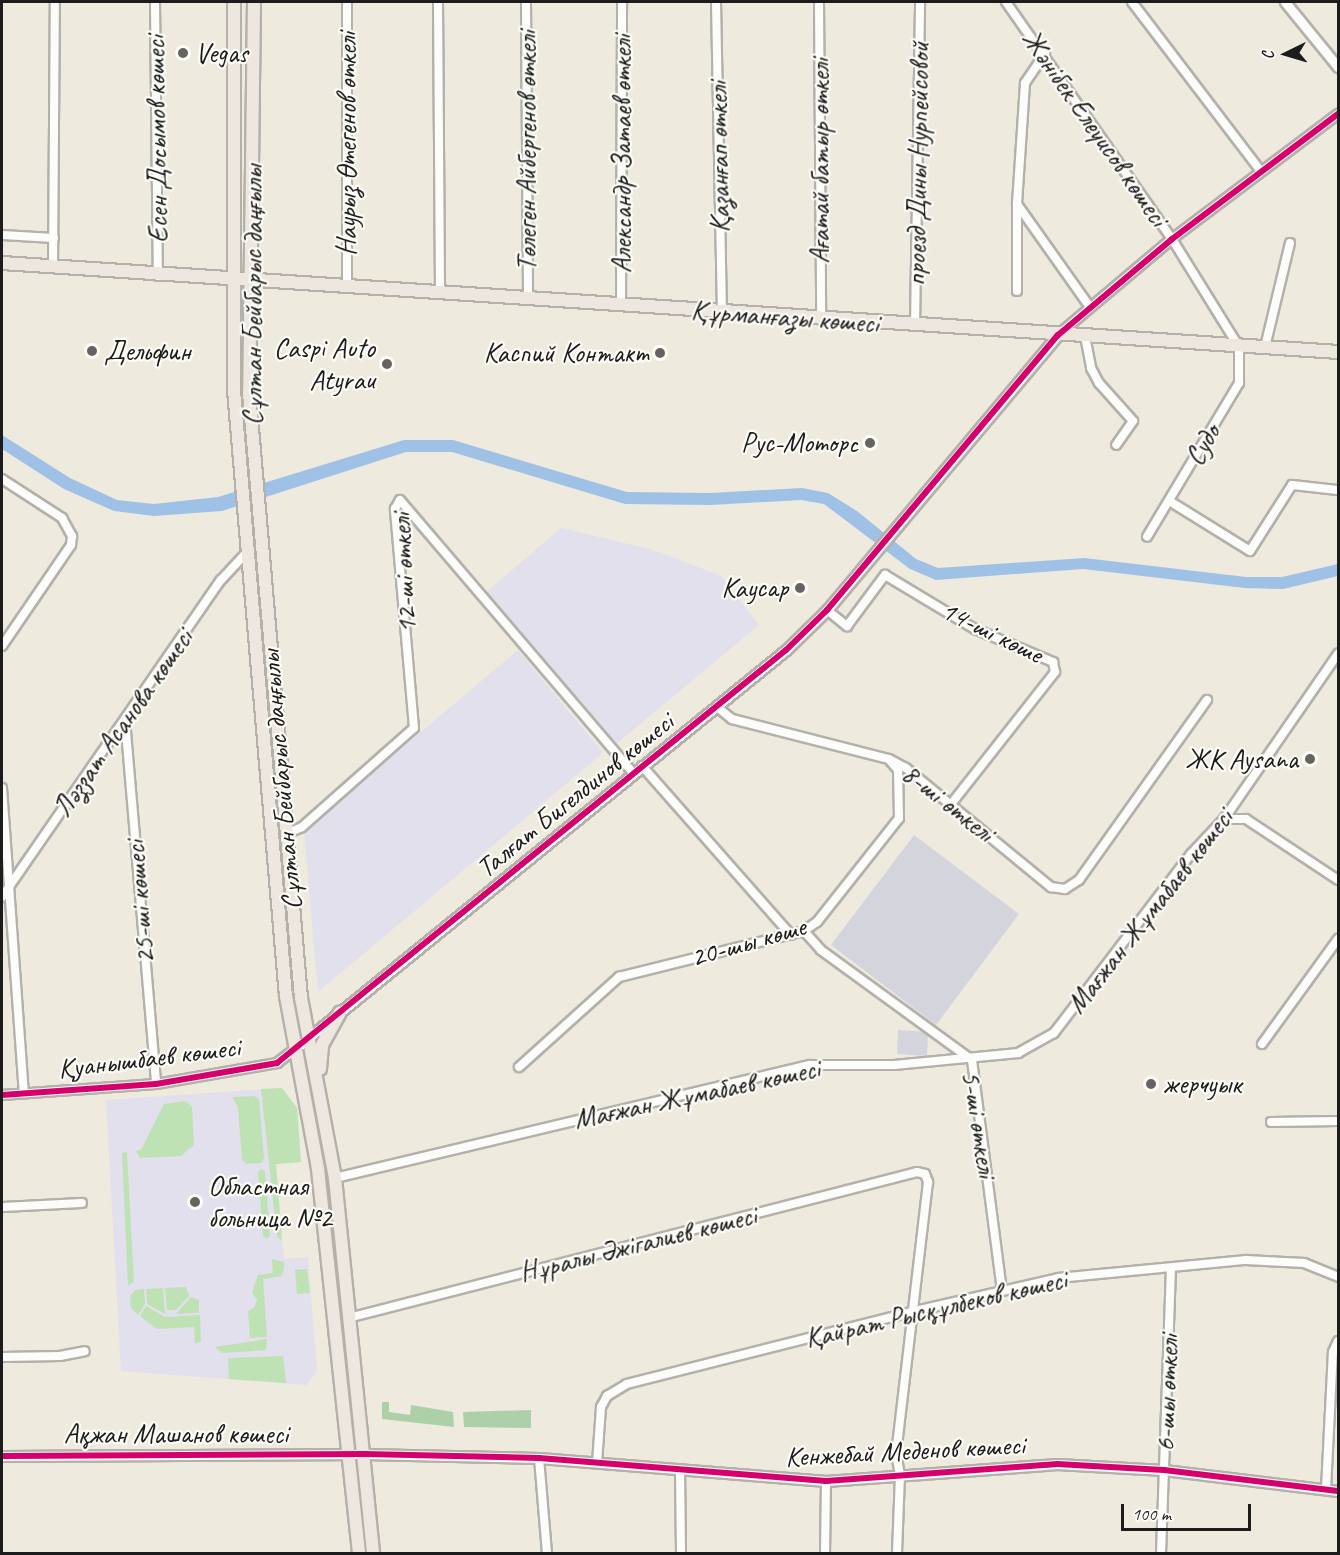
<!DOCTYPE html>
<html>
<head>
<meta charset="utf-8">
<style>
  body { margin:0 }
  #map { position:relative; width:1340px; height:1555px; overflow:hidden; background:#eeeade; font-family:Caveat,sans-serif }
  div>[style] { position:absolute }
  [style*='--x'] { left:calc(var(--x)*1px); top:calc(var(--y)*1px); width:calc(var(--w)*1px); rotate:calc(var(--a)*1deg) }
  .built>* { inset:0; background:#e1e0ec }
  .industrial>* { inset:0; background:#d4d4dd }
  .green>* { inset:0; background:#bfe2b5 }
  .forest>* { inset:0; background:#aed0a9 }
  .water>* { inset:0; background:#a0c1e6 }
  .roads { filter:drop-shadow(2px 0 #b3b1aa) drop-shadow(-2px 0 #b3b1aa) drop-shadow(0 2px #b3b1aa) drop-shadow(0 -2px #b3b1aa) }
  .minor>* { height:8px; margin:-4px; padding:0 4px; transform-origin:4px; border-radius:4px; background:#fcfcfa }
  .tertiary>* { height:9px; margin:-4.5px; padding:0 4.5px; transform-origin:4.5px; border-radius:4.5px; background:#fcfcfa }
  .primary>* { height:12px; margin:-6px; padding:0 6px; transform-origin:6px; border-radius:6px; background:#eee7df }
  .cycleway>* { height:6px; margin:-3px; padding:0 3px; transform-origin:3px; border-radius:3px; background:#d6006c }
  .dots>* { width:16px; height:16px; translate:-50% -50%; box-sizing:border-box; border:3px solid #fdfcf7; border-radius:50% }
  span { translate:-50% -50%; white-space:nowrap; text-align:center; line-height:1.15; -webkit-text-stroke:4.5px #fdfcf7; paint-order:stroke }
  .poi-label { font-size:28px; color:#1c1c1c }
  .left { translate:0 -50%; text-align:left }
  .right { translate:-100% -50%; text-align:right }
  .street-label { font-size:28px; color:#1c1c1c }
  .frame { position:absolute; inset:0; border:3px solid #1c1c1c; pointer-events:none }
  .north { position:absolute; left:1256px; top:24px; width:60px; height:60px; -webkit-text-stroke:4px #fdfcf7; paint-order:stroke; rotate:265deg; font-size:16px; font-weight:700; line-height:24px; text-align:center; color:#1c1c1c }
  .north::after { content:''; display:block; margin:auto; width:21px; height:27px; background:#1c1c1c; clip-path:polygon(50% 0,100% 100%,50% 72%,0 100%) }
  .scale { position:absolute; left:1121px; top:1504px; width:130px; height:27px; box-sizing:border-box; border:3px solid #1c1c1c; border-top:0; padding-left:8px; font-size:18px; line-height:21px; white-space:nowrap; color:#1c1c1c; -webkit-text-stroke:4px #fdfcf7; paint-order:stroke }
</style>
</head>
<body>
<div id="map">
  <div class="built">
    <i style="clip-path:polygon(561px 528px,654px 550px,721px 576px,759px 625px,616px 744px,484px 594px)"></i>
    <i style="clip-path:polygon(518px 650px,603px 753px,318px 992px,304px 831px)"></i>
    <i style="clip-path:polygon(282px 1088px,297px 1108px,301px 1162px,276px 1164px,284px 1259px,308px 1257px,317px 1370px,307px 1385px,121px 1371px,106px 1100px)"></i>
  </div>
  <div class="industrial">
    <i style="clip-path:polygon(914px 835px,1019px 914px,936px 1025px,831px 945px)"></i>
    <i style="clip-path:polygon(898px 1030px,928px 1032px,927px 1056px,897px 1054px)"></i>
  </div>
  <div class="green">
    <i style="clip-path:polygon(282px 1088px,297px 1108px,301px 1162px,276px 1164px,282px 1240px,277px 1237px,261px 1089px)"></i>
    <i style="clip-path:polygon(254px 1096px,259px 1099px,264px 1158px,261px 1163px,247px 1164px,242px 1160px,238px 1107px,232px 1097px)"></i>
    <i style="clip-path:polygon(186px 1101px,192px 1107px,194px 1145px,181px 1156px,140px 1158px,136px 1151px,141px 1150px,164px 1104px)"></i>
    <i style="clip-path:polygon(127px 1152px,134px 1282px,128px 1286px,122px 1153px)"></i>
    <i style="clip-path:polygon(262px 1169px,265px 1171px,270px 1236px,267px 1238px,263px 1237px,258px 1172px)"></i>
    <i style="clip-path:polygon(272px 1259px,284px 1262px,284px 1269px,281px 1276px,263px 1279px,267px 1337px,250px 1338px,248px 1311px,254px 1308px,257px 1300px,252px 1293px,258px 1275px,273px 1273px)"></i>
    <i style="clip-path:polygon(307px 1269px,310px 1293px,297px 1294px,295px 1270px)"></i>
    <i style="clip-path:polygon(186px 1287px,189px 1296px,176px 1310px,167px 1310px,165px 1288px)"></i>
    <i style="clip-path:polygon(163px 1288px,165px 1314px,147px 1304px,146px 1289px)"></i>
    <i style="clip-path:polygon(144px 1289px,145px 1304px,138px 1315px,131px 1308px,130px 1296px,135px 1290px)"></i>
    <i style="clip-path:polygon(191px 1297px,199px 1300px,199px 1313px,176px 1314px)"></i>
    <i style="clip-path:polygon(146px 1306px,165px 1317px,200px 1315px,201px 1342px,195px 1343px,194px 1327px,157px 1329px,140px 1316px)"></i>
    <i style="clip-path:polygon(267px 1339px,266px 1350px,222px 1353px,215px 1347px)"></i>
    <i style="clip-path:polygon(283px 1356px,286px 1383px,229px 1379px,228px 1358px)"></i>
  </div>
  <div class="forest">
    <i style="clip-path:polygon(382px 1402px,389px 1402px,389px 1412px,410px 1415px,411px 1405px,453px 1412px,454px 1427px,382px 1419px)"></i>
    <i style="clip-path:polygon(531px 1410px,531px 1428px,464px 1427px,463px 1412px)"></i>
  </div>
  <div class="water">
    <i style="clip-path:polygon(2px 435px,70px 478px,117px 500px,154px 504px,218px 497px,404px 440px,453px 440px,627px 492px,710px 493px,802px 488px,828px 493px,857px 511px,916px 559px,938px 568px,1084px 558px,1246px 577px,1282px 577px,1338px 564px,1338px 576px,1283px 589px,1245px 588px,1083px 569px,936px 580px,910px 569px,824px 504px,801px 500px,710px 505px,625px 504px,452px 452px,406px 452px,222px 511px,154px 516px,114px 511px,64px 489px,2px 449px)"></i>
  </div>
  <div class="roads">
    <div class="minor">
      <i style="--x:155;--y:2;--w:274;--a:89.4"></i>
      <i style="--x:438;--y:2;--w:292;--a:89.6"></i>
      <i style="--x:526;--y:2;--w:298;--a:89.6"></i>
      <i style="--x:716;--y:2;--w:311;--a:88.9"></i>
      <i style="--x:819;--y:2;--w:318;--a:89.6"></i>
      <i style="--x:1006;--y:2;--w:289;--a:55"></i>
      <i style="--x:1172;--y:239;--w:127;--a:58.2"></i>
      <i style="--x:1239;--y:347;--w:36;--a:90"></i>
      <i style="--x:1239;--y:383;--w:179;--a:120.9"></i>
      <i style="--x:1132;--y:2;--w:211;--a:52.7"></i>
      <i style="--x:1017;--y:204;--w:126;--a:54.7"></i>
      <i style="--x:2;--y:235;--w:52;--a:3.3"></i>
      <i style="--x:53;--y:268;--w:266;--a:-89.6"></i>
      <i style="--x:347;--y:287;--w:285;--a:-90"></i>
      <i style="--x:1017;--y:291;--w:87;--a:-90"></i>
      <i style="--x:1017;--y:204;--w:121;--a:-86.2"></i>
      <i style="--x:1025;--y:83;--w:36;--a:-56"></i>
      <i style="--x:621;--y:306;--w:304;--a:-89.8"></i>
      <i style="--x:915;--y:326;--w:324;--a:-89.1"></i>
      <i style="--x:1059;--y:334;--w:148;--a:-40.1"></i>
      <i style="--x:1172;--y:239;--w:208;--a:-37"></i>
      <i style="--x:1085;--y:336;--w:33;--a:79"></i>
      <i style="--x:1091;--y:368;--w:17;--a:62"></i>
      <i style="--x:1099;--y:383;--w:51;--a:48.2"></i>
      <i style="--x:1133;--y:421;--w:29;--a:125"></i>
      <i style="--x:1265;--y:347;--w:107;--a:-76.5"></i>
      <i style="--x:2;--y:479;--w:72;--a:33"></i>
      <i style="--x:62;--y:518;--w:21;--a:61"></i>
      <i style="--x:72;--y:536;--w:9;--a:96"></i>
      <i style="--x:71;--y:545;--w:122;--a:124.3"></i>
      <i style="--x:1171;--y:502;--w:93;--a:31.8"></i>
      <i style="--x:1250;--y:551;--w:78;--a:-57.5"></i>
      <i style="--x:1292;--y:485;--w:46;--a:6.2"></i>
      <i style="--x:827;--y:610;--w:26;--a:39"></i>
      <i style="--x:847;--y:626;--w:64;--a:-53.3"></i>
      <i style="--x:885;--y:575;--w:105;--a:31"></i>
      <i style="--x:975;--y:629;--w:85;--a:22.9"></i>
      <i style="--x:1053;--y:662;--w:10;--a:79"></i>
      <i style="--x:1055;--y:672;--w:167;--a:128.2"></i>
      <i style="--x:717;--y:707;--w:19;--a:39"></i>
      <i style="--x:732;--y:719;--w:162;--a:14.3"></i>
      <i style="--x:889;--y:759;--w:19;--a:28"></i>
      <i style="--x:906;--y:768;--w:188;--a:39.4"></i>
      <i style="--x:1051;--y:887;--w:14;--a:8"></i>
      <i style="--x:1065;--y:889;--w:17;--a:-33"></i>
      <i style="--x:1079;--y:880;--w:221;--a:-54.6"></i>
      <i style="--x:125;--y:720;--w:365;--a:85.1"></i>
      <i style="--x:642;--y:766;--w:225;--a:48.6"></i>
      <i style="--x:2;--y:788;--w:306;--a:85.9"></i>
      <i style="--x:1224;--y:819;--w:22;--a:0"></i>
      <i style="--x:1246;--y:819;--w:110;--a:33.5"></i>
      <i style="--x:285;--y:834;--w:18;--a:-22"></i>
      <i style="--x:302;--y:827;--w:149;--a:-41.5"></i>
      <i style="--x:414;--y:728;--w:220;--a:-95"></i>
      <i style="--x:395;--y:509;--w:10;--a:-61"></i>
      <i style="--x:400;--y:500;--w:360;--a:49.5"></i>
      <i style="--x:2;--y:897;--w:385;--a:-55.4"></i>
      <i style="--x:221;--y:580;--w:40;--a:-47"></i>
      <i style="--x:804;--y:931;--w:25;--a:48"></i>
      <i style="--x:821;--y:950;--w:187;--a:36.1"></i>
      <i style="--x:972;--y:1060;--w:232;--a:82.6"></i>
      <i style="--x:1262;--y:1044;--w:130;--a:-54.1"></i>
      <i style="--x:519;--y:1067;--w:135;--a:-42"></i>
      <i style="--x:619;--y:977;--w:191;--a:-14"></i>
      <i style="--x:804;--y:931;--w:16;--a:-35"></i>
      <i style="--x:817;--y:922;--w:132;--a:-51.7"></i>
      <i style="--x:899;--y:818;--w:48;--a:-91.2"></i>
      <i style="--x:898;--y:770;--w:11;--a:-131"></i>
      <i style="--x:2;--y:1095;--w:154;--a:-4.1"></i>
      <i style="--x:156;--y:1084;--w:123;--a:-9.8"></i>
      <i style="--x:277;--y:1063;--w:24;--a:-38"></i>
      <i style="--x:1271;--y:1122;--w:67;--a:-0.9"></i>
      <i style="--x:335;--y:1178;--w:488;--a:-13.4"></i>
      <i style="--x:810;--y:1065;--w:84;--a:0"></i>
      <i style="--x:894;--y:1065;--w:125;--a:-5.5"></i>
      <i style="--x:1018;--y:1053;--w:41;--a:-29.1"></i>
      <i style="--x:1054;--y:1033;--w:225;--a:-52.6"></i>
      <i style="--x:1191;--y:854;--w:48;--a:-46.7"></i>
      <i style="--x:1224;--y:819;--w:201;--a:-55.4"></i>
      <i style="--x:2;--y:1207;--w:80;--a:-2.9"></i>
      <i style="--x:352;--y:1317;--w:583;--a:-14.39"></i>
      <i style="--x:917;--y:1172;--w:8;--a:14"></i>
      <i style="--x:925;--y:1174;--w:9;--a:69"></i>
      <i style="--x:928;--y:1182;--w:274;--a:96.7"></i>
      <i style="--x:896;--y:1454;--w:21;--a:79"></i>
      <i style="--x:900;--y:1475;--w:79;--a:92.2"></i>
      <i style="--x:2;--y:1357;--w:58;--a:-1"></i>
      <i style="--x:60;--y:1356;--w:25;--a:-11"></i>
      <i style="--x:539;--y:1458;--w:96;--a:85.2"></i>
      <i style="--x:597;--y:1463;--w:56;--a:-85.9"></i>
      <i style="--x:601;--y:1407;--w:13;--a:-61"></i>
      <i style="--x:607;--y:1396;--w:23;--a:-31"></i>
      <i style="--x:627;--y:1384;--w:293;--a:-14.2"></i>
      <i style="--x:911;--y:1312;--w:151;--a:-13"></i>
      <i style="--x:1058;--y:1278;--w:189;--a:-5.5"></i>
      <i style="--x:1246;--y:1260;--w:58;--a:3"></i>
      <i style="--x:1304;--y:1263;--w:37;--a:22"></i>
      <i style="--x:680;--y:1470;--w:84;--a:89.3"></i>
      <i style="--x:1326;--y:1489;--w:137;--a:-87.1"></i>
      <i style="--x:1333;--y:1352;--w:12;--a:-66"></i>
      <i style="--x:825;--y:1554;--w:73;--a:-89.2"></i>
      <i style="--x:1161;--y:1554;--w:285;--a:-88"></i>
    </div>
    <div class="tertiary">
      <i style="--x:1285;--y:2;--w:84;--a:50.8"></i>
      <i style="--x:296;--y:1048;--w:631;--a:-39.09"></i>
      <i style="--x:786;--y:650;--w:57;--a:-44.3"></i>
      <i style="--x:827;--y:610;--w:359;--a:-50"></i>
      <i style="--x:2;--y:1456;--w:363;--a:-0.3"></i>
      <i style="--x:365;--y:1454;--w:174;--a:1.3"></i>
      <i style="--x:539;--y:1458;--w:288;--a:4.6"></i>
      <i style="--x:826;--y:1481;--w:232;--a:-4.2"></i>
      <i style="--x:1057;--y:1464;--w:107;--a:3.2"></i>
      <i style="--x:1164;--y:1470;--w:175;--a:6.9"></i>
    </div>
    <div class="primary">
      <i style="--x:234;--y:2;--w:388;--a:90"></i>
      <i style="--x:234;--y:390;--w:608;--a:85.1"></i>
      <i style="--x:286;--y:996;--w:176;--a:79.5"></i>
      <i style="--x:318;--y:1169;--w:387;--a:83.9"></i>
      <i style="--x:254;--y:2;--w:391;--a:90.7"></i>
      <i style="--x:249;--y:393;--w:607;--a:85.09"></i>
      <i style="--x:301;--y:998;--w:183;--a:79.3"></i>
      <i style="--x:335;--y:1178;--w:378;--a:84.2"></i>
      <i style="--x:2;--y:263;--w:1339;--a:3.81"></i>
      <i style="--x:320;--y:1069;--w:24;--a:-85"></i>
      <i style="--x:322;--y:1045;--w:37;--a:-61"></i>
    </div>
  </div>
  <div class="cycleway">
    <i style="--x:2;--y:1095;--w:154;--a:-4.1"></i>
    <i style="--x:156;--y:1084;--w:123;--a:-9.8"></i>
    <i style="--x:277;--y:1063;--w:655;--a:-39.06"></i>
    <i style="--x:786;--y:650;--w:57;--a:-44.3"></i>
    <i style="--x:827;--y:610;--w:359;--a:-50"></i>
    <i style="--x:1058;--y:335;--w:149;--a:-40.1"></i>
    <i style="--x:1172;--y:239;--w:208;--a:-37"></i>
    <i style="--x:2;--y:1456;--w:363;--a:-0.3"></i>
    <i style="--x:365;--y:1454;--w:174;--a:1.3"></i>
    <i style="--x:539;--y:1458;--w:288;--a:4.6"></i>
    <i style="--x:826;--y:1481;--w:232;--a:-4.2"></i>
    <i style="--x:1057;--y:1464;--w:107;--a:3.2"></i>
    <i style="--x:1164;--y:1470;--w:175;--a:6.9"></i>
  </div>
  <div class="dots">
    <i style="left:183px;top:53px;background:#666460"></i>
    <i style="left:92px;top:351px;background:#666460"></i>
    <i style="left:660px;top:353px;background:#666460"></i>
    <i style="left:387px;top:364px;background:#666460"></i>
    <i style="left:870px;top:443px;background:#666460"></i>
    <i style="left:800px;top:588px;background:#666460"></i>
    <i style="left:1310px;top:759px;background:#666460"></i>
    <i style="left:1151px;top:1084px;background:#666460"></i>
    <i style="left:195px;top:1202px;background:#666460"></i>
  </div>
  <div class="poi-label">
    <span class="left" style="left:195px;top:53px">Vegas</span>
    <span class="right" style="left:375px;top:364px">Caspi Auto<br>Atyrau</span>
    <span class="left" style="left:104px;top:351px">Дельфин</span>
    <span class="right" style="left:648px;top:353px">Каспий Контакт</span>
    <span class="right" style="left:858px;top:443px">Рус-Моторс</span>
    <span class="right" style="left:788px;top:588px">Каусар</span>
    <span class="right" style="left:1298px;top:759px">ЖК Aysana</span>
    <span class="left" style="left:1163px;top:1084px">жерчуык</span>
    <span class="left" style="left:208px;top:1202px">Областная<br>больница №2</span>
  </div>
  <div class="street-label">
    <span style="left:1095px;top:128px;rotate:55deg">Жәнібек Елеуисов көшесі</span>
    <span style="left:157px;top:139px;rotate:-91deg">Есен Досымов көшесі</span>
    <span style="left:347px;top:144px;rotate:-90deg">Наурыз Өтегенов өткелі</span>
    <span style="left:527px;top:151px;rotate:-90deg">Төлеген Айбергенов өткелі</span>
    <span style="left:622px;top:154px;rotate:-90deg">Александр Затаев өткелі</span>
    <span style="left:719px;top:157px;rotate:-91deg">Қазанғап өткелі</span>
    <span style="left:820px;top:161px;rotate:-90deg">Ағатай батыр өткелі</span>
    <span style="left:918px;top:164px;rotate:-89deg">проезд Дины Нурпейсовой</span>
    <span style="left:253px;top:295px;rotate:-90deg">Сұлтан Бейбарыс даңғылы</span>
    <span style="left:785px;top:317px;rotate:4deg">Құрманғазы көшесі</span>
    <span style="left:1203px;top:445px;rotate:-60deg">Судо</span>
    <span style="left:404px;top:573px;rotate:-93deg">12-ші өткелі</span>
    <span style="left:992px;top:632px;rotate:26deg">14-ші көше</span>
    <span style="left:123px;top:723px;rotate:-55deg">Ләззат Асанова көшесі</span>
    <span style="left:281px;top:780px;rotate:-95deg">Сұлтан Бейбарыс даңғылы</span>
    <span style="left:575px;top:795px;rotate:-39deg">Талғат Бигелдинов көшесі</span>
    <span style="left:948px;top:803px;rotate:38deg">8-ші өткелі</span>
    <span style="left:140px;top:902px;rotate:-95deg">25-ші көшесі</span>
    <span style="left:1150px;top:911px;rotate:-52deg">Мағжан Жұмабаев көшесі</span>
    <span style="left:748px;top:942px;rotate:-16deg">20-шы көше</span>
    <span style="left:149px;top:1058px;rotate:-7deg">Қуанышбаев көшесі</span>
    <span style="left:697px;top:1094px;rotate:-12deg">Мағжан Жұмабаев көшесі</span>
    <span style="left:979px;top:1124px;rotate:81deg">5-ші өткелі</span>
    <span style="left:638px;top:1244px;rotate:-14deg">Нұралы Әжiгалиев көшесi</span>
    <span style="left:936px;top:1309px;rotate:-13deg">Қайрат Рысқұлбеков көшесі</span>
    <span style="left:1167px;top:1393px;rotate:-88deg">6-шы өткелі</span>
    <span style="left:176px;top:1434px">Ақжан Машанов көшесі</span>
    <span style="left:905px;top:1451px;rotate:-3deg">Кенжебай Меденов көшесі</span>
  </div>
  <div class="frame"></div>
  <div class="north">С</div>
  <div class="scale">100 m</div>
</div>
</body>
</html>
